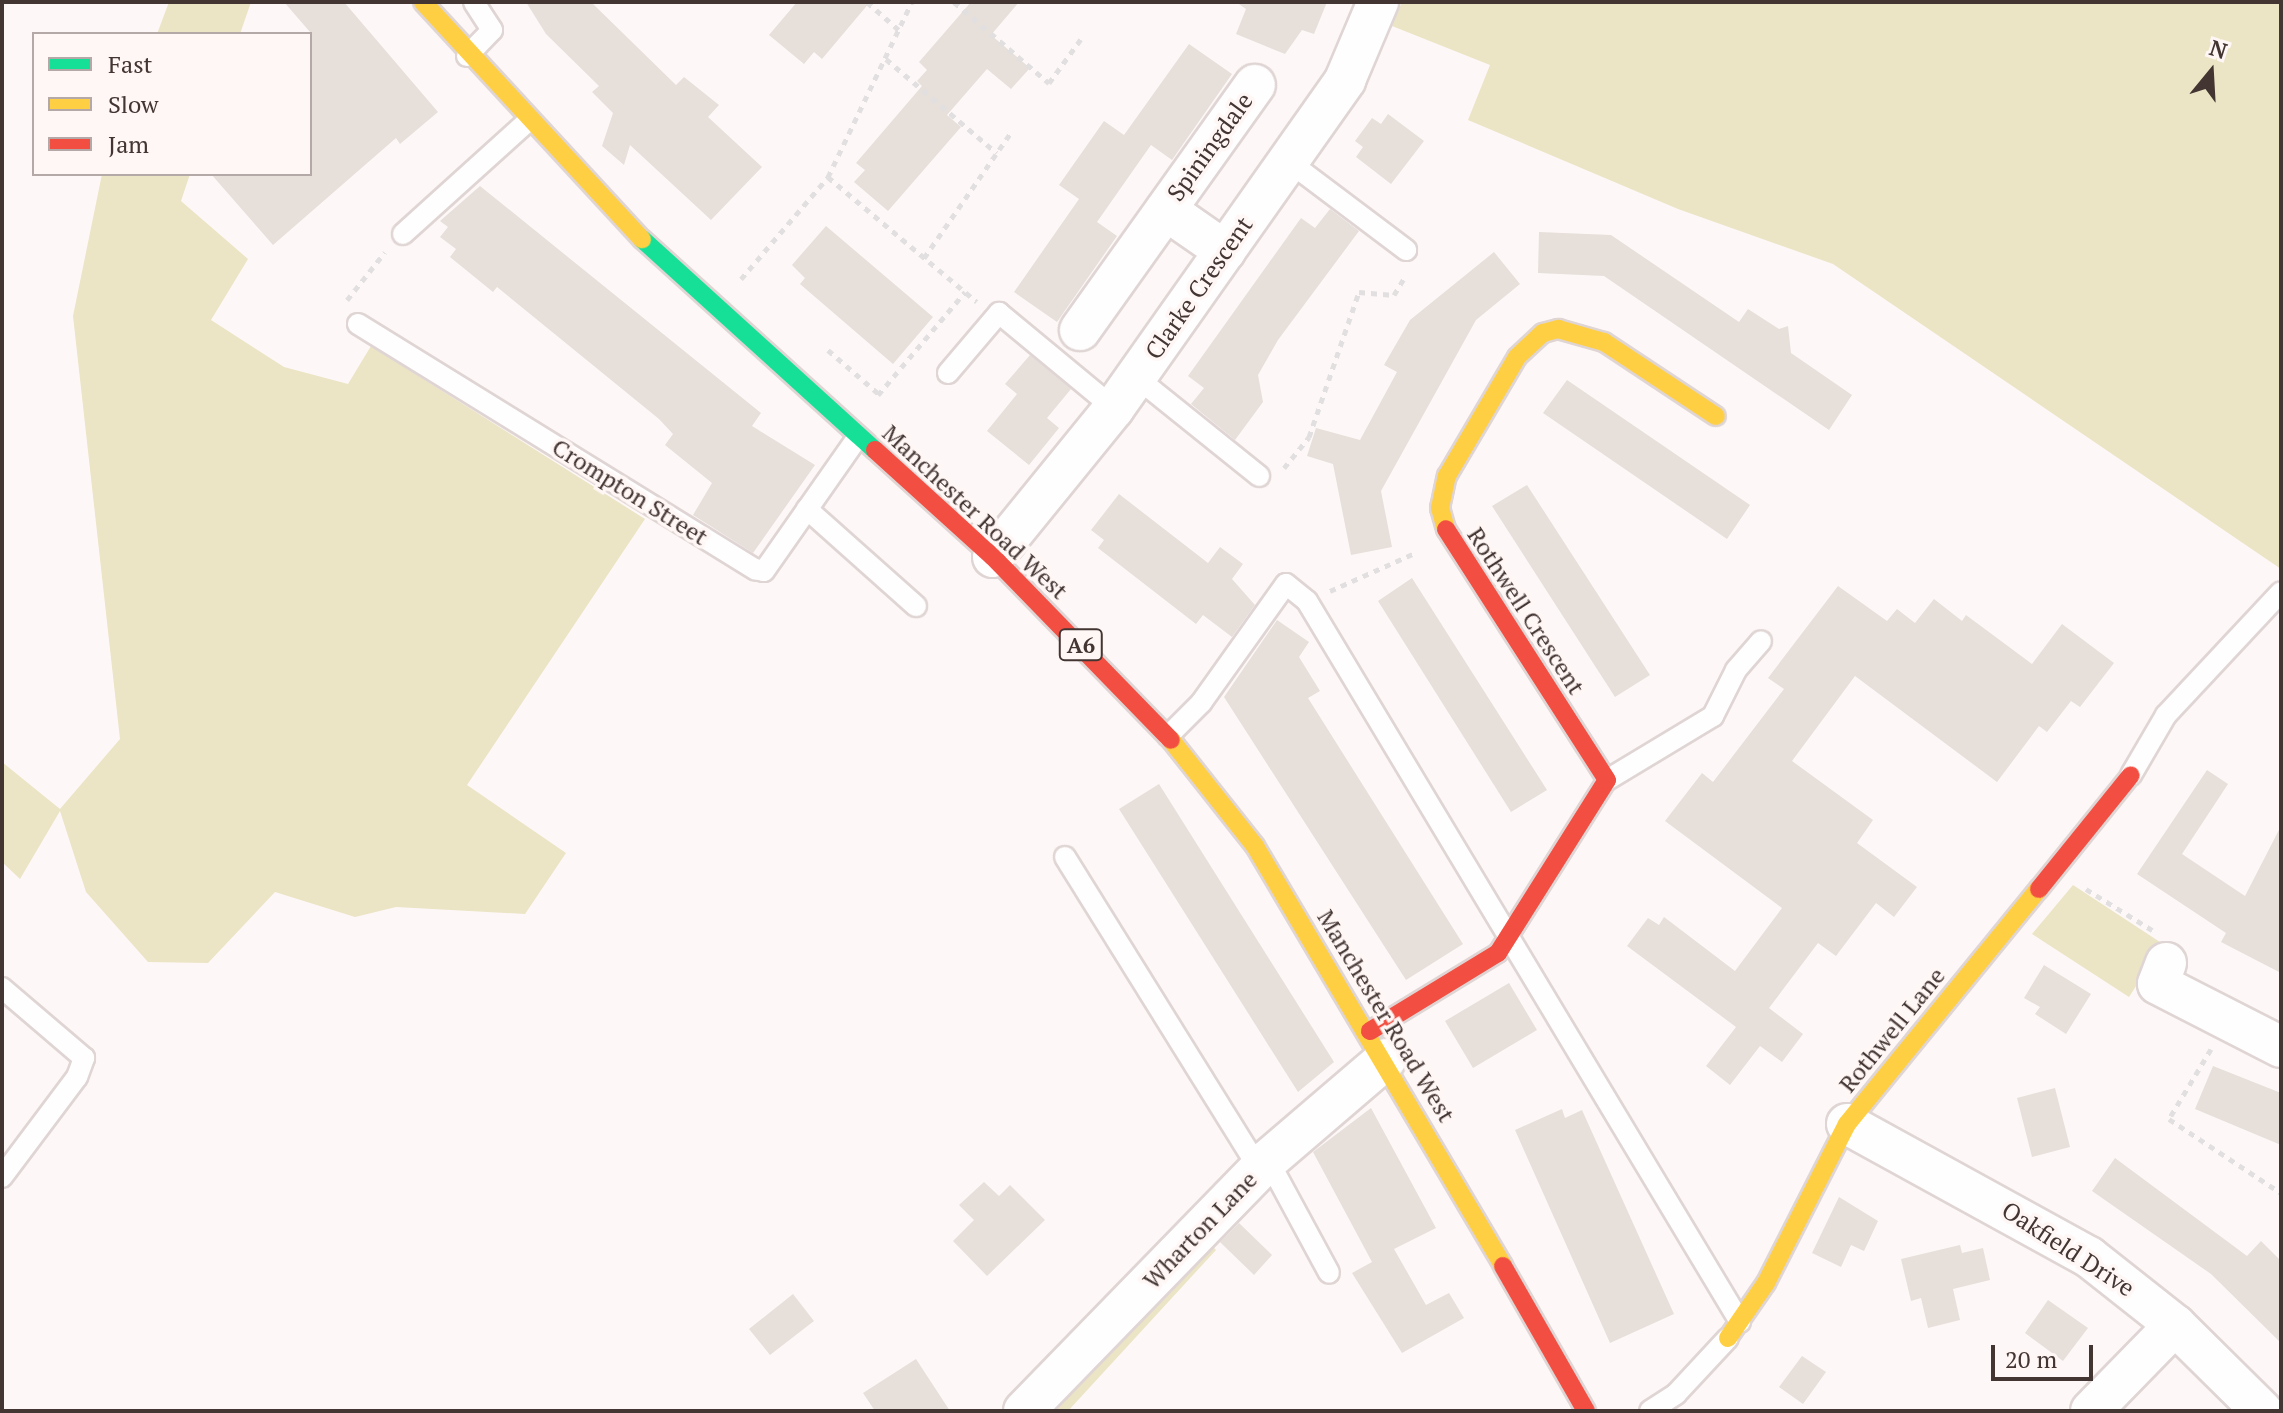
<!DOCTYPE html>
<html>
<head>
<meta charset="utf-8">
<style>
  body { margin:0 }
  #map { position:relative; width:2283px; height:1413px; overflow:hidden; background:#fdf8f7; font-family:"PT Serif",serif }
  div>[style] { position:absolute }
  [style*='--x'] { left:calc(var(--x)*1px); top:calc(var(--y)*1px); width:calc(var(--w)*1px); rotate:calc(var(--a)*1deg) }
  .green>* { inset:0; background:#ebe4c5 }
  .building>* { inset:0; background:#e6dfda }
  .path>* { height:5px; margin-top:-2.5px; transform-origin:0; background:repeating-linear-gradient(90deg,#e1dfdf 0 6px,transparent 0 12px) }
  .roads { filter:drop-shadow(2px 0 #dfd5d4) drop-shadow(-2px 0 #dfd5d4) drop-shadow(0 2px #dfd5d4) drop-shadow(0 -2px #dfd5d4) }
  .lane>* { height:20px; margin:-10px; padding:0 10px; transform-origin:10px; border-radius:10px; background:#fffefe }
  .street>* { height:40px; margin:-20px; padding:0 20px; transform-origin:20px; border-radius:20px; background:#fffefe }
  .fast>* { height:18px; margin:-9px; padding:0 9px; transform-origin:9px; border-radius:9px; background:#16e098 }
  .slow>* { height:18px; margin:-9px; padding:0 9px; transform-origin:9px; border-radius:9px; background:#ffcf43 }
  .jam>* { height:18px; margin:-9px; padding:0 9px; transform-origin:9px; border-radius:9px; background:#f24e42 }
  span { translate:-50% -50%; white-space:nowrap; text-align:center; line-height:1.15; -webkit-text-stroke:7px #fff7f5; paint-order:stroke }
  .shield-label span { padding:2px 6px; background:#fff7f5; border:2px solid; border-radius:6px; -webkit-text-stroke-width:0 }
  .shield-label { font-size:22px; color:#433532; font-weight:700 }
  .street-label { font-size:24px; color:#433532 }
  .frame { position:absolute; inset:0; border:4px solid #433532; pointer-events:none }
  .legend { position:absolute; left:32px; top:32px; width:280px; height:144px; box-sizing:border-box; background:#fff7f5; border:2px solid #b4a9a7; margin:0; padding:10px 14px; list-style:none; font-size:24px; color:#433532 }
  .legend li { display:flex; align-items:center; gap:16px; height:40px }
  .legend b { width:40px; border:2px solid #b4a9a7 }
  .north { position:absolute; left:2171px; top:32px; width:80px; height:80px; -webkit-text-stroke:6px #fff7f5; paint-order:stroke; rotate:18deg; font-size:22px; font-weight:700; line-height:32px; text-align:center; color:#433532 }
  .north::after { content:''; display:block; margin:auto; width:28px; height:36px; background:#433532; clip-path:polygon(50% 0,100% 100%,50% 72%,0 100%) }
  .scale { position:absolute; left:1991px; top:1345px; width:102px; height:36px; box-sizing:border-box; border:4px solid #433532; border-top:0; padding-left:10px; font-size:24px; line-height:28px; white-space:nowrap; color:#433532; -webkit-text-stroke:6px #fff7f5; paint-order:stroke }
</style>
</head>
<body>
<div id="map">
  <div class="green">
    <i style="clip-path:polygon(169px 2px,251px 2px,240px 34px,157px 34px)"></i>
    <i style="clip-path:polygon(1402px 2px,2281px 2px,2281px 569px,1833px 264px,1678px 209px,1468px 120px,1490px 65px,1392px 26px)"></i>
    <i style="clip-path:polygon(102px 174px,190px 174px,181px 201px,248px 259px,211px 320px,284px 367px,348px 384px,371px 346px,645px 519px,467px 785px,566px 853px,525px 914px,396px 907px,355px 917px,275px 892px,208px 963px,148px 962px,86px 892px,60px 811px,20px 879px,2px 862px,2px 762px,60px 809px,120px 739px,73px 316px)"></i>
    <i style="clip-path:polygon(2073px 885px,2163px 944px,2129px 997px,2032px 934px)"></i>
    <i style="clip-path:polygon(1210px 1244px,1216px 1250px,1068px 1411px,1044px 1411px)"></i>
  </div>
  <div class="building">
    <i style="clip-path:polygon(284px 2px,344px 2px,438px 112px,400px 144px,396px 138px,273px 245px,211px 174px,310px 174px,310px 32px)"></i>
    <i style="clip-path:polygon(526px 2px,591px 2px,676px 85px,684px 77px,719px 105px,708px 117px,762px 167px,711px 220px,630px 145px,624px 165px,602px 146px,613px 113px,592px 92px,599px 86px,546px 34px)"></i>
    <i style="clip-path:polygon(797px 2px,870px 2px,822px 59px,814px 52px,804px 64px,769px 35px)"></i>
    <i style="clip-path:polygon(971px 2px,1019px 2px,991px 35px,1030px 68px,1011px 89px,987px 69px,947px 115px,961px 127px,888px 211px,854px 182px,865px 170px,856px 163px,922px 86px,917px 81px,927px 70px,919px 62px)"></i>
    <i style="clip-path:polygon(1236px 2px,1327px 2px,1314px 34px,1302px 30px,1285px 54px,1236px 34px,1246px 9px)"></i>
    <i style="clip-path:polygon(1189px 44px,1232px 74px,1172px 160px,1151px 145px,1132px 172px,1097px 222px,1117px 236px,1057px 322px,1014px 292px,1079px 199px,1059px 185px,1104px 121px,1124px 135px)"></i>
    <i style="clip-path:polygon(1388px 114px,1424px 141px,1391px 184px,1356px 157px,1363px 147px,1355px 141px,1372px 118px,1381px 124px)"></i>
    <i style="clip-path:polygon(480px 186px,761px 413px,752px 426px,815px 465px,753px 553px,693px 515px,712px 483px,665px 445px,673px 434px,659px 419px,497px 287px,493px 292px,450px 257px,456px 249px,440px 237px,448px 227px,440px 221px)"></i>
    <i style="clip-path:polygon(1330px 209px,1359px 231px,1278px 340px,1258px 375px,1263px 402px,1235px 440px,1191px 404px,1204px 388px,1188px 376px,1301px 218px,1315px 228px)"></i>
    <i style="clip-path:polygon(826px 226px,933px 317px,893px 364px,800px 284px,805px 278px,792px 265px)"></i>
    <i style="clip-path:polygon(1539px 232px,1611px 235px,1739px 322px,1748px 309px,1779px 329px,1788px 326px,1791px 353px,1852px 395px,1829px 430px,1604px 276px,1538px 273px)"></i>
    <i style="clip-path:polygon(1494px 252px,1520px 284px,1476px 320px,1381px 491px,1392px 547px,1351px 555px,1333px 464px,1307px 456px,1316px 428px,1360px 440px,1397px 372px,1384px 365px,1410px 320px)"></i>
    <i style="clip-path:polygon(1030px 355px,1071px 389px,1047px 418px,1059px 428px,1029px 465px,987px 431px,1017px 394px,1005px 384px)"></i>
    <i style="clip-path:polygon(1567px 380px,1750px 505px,1727px 539px,1543px 413px)"></i>
    <i style="clip-path:polygon(1527px 485px,1650px 675px,1615px 697px,1492px 506px)"></i>
    <i style="clip-path:polygon(1119px 494px,1208px 563px,1220px 547px,1243px 564px,1232px 579px,1255px 605px,1232px 637px,1203px 615px,1196px 624px,1098px 548px,1104px 540px,1091px 530px)"></i>
    <i style="clip-path:polygon(1412px 578px,1547px 790px,1511px 812px,1378px 601px)"></i>
    <i style="clip-path:polygon(1838px 586px,1887px 621px,1897px 609px,1915px 623px,1934px 599px,1962px 621px,1966px 615px,2032px 664px,2062px 624px,2114px 663px,2080px 707px,2071px 701px,2047px 732px,2039px 726px,1997px 782px,1855px 676px,1792px 761px,1873px 820px,1857px 843px,1917px 887px,1894px 917px,1876px 903px,1836px 956px,1818px 943px,1769px 1008px,1803px 1034px,1782px 1062px,1760px 1046px,1730px 1085px,1706px 1066px,1736px 1027px,1627px 946px,1648px 918px,1659px 925px,1664px 917px,1735px 971px,1782px 908px,1665px 821px,1702px 773px,1713px 782px,1784px 689px,1768px 678px)"></i>
    <i style="clip-path:polygon(1277px 620px,1309px 642px,1299px 657px,1320px 691px,1308px 698px,1463px 944px,1406px 980px,1224px 697px)"></i>
    <i style="clip-path:polygon(2207px 770px,2228px 784px,2182px 854px,2245px 896px,2281px 826px,2281px 973px,2221px 942px,2226px 933px,2137px 874px)"></i>
    <i style="clip-path:polygon(1159px 784px,1334px 1062px,1298px 1092px,1119px 809px)"></i>
    <i style="clip-path:polygon(2044px 965px,2091px 994px,2066px 1034px,2035px 1014px,2040px 1007px,2024px 998px)"></i>
    <i style="clip-path:polygon(1509px 983px,1537px 1030px,1473px 1068px,1445px 1021px)"></i>
    <i style="clip-path:polygon(2213px 1066px,2281px 1093px,2281px 1145px,2195px 1109px)"></i>
    <i style="clip-path:polygon(2055px 1088px,2070px 1147px,2032px 1157px,2017px 1098px)"></i>
    <i style="clip-path:polygon(1371px 1108px,1436px 1228px,1394px 1249px,1426px 1305px,1449px 1293px,1464px 1318px,1402px 1353px,1352px 1273px,1372px 1262px,1313px 1152px)"></i>
    <i style="clip-path:polygon(1562px 1109px,1565px 1118px,1582px 1110px,1674px 1314px,1610px 1343px,1515px 1130px)"></i>
    <i style="clip-path:polygon(2115px 1158px,2247px 1256px,2261px 1241px,2281px 1261px,2281px 1343px,2211px 1274px,2092px 1191px)"></i>
    <i style="clip-path:polygon(984px 1182px,999px 1196px,1010px 1185px,1045px 1220px,987px 1276px,953px 1241px,974px 1220px,959px 1205px)"></i>
    <i style="clip-path:polygon(1839px 1197px,1878px 1221px,1864px 1251px,1851px 1245px,1841px 1267px,1812px 1253px)"></i>
    <i style="clip-path:polygon(1239px 1223px,1272px 1255px,1254px 1275px,1220px 1242px)"></i>
    <i style="clip-path:polygon(1960px 1245px,1962px 1253px,1983px 1248px,1990px 1280px,1953px 1289px,1960px 1320px,1928px 1328px,1921px 1298px,1911px 1301px,1901px 1259px)"></i>
    <i style="clip-path:polygon(793px 1294px,814px 1321px,770px 1355px,749px 1329px)"></i>
    <i style="clip-path:polygon(2048px 1300px,2088px 1328px,2063px 1361px,2025px 1333px)"></i>
    <i style="clip-path:polygon(1802px 1356px,1826px 1372px,1803px 1404px,1779px 1387px)"></i>
    <i style="clip-path:polygon(916px 1359px,950px 1411px,875px 1411px,863px 1393px)"></i>
  </div>
  <div class="path">
    <i style="--x:867;--y:2;--w:43;--a:41.2"></i>
    <i style="--x:954;--y:2;--w:125;--a:40.5"></i>
    <i style="--x:1049;--y:83;--w:54;--a:-54"></i>
    <i style="--x:886;--y:59;--w:145;--a:40.3"></i>
    <i style="--x:828;--y:177;--w:194;--a:40"></i>
    <i style="--x:924;--y:258;--w:155;--a:-55.3"></i>
    <i style="--x:741;--y:279;--w:134;--a:-49.5"></i>
    <i style="--x:828;--y:177;--w:194;--a:-64.4"></i>
    <i style="--x:347;--y:300;--w:61;--a:-51.6"></i>
    <i style="--x:828;--y:350;--w:67;--a:40.8"></i>
    <i style="--x:878;--y:395;--w:135;--a:-49.8"></i>
    <i style="--x:1284;--y:468;--w:40;--a:-51"></i>
    <i style="--x:1309;--y:437;--w:153;--a:-71"></i>
    <i style="--x:1359;--y:292;--w:35;--a:5"></i>
    <i style="--x:1394;--y:295;--w:21;--a:-59"></i>
    <i style="--x:1330;--y:591;--w:93;--a:-24.1"></i>
    <i style="--x:2086;--y:889;--w:78;--a:31.8"></i>
    <i style="--x:2211;--y:1049;--w:82;--a:121"></i>
    <i style="--x:2169;--y:1119;--w:134;--a:33.5"></i>
  </div>
  <div class="roads">
    <div class="lane">
      <i style="--x:467;--y:56;--w:36;--a:-46"></i>
      <i style="--x:492;--y:30;--w:33;--a:-123"></i>
      <i style="--x:1288;--y:161;--w:148;--a:37"></i>
      <i style="--x:403;--y:234;--w:166;--a:-42.1"></i>
      <i style="--x:358;--y:324;--w:467;--a:31.7"></i>
      <i style="--x:755;--y:569;--w:9;--a:13"></i>
      <i style="--x:764;--y:571;--w:164;--a:-55"></i>
      <i style="--x:948;--y:373;--w:79;--a:-49.6"></i>
      <i style="--x:999;--y:313;--w:149;--a:39.6"></i>
      <i style="--x:1136;--y:377;--w:158;--a:38.8"></i>
      <i style="--x:807;--y:509;--w:146;--a:41.7"></i>
      <i style="--x:1168;--y:736;--w:47;--a:-45"></i>
      <i style="--x:1201;--y:703;--w:146;--a:-54.5"></i>
      <i style="--x:1286;--y:584;--w:27;--a:39"></i>
      <i style="--x:1307;--y:601;--w:841;--a:59.01"></i>
      <i style="--x:2131;--y:775;--w:69;--a:-59.7"></i>
      <i style="--x:2166;--y:715;--w:168;--a:-46.9"></i>
      <i style="--x:1607;--y:780;--w:124;--a:-31.1"></i>
      <i style="--x:1713;--y:716;--w:51;--a:-63.4"></i>
      <i style="--x:1736;--y:670;--w:38;--a:-49"></i>
      <i style="--x:1065;--y:857;--w:367;--a:58.1"></i>
      <i style="--x:2;--y:988;--w:108;--a:40.5"></i>
      <i style="--x:84;--y:1058;--w:20;--a:110"></i>
      <i style="--x:77;--y:1077;--w:125;--a:126.9"></i>
      <i style="--x:1268;--y:1160;--w:128;--a:61.6"></i>
      <i style="--x:1650;--y:1411;--w:31;--a:-33"></i>
      <i style="--x:1676;--y:1394;--w:76;--a:-47.1"></i>
    </div>
    <div class="street">
      <i style="--x:1166;--y:210;--w:72;--a:34.8"></i>
      <i style="--x:1080;--y:330;--w:301;--a:-54.5"></i>
      <i style="--x:993;--y:557;--w:192;--a:-50.9"></i>
      <i style="--x:1114;--y:408;--w:401;--a:-54.8"></i>
      <i style="--x:1345;--y:80;--w:85;--a:-67.1"></i>
      <i style="--x:2166;--y:963;--w:22;--a:111"></i>
      <i style="--x:2158;--y:984;--w:138;--a:27.1"></i>
      <i style="--x:1847;--y:1124;--w:276;--a:28.8"></i>
      <i style="--x:2089;--y:1257;--w:110;--a:38.3"></i>
      <i style="--x:2175;--y:1325;--w:122;--a:44.7"></i>
      <i style="--x:1024;--y:1411;--w:350;--a:-45.8"></i>
      <i style="--x:1268;--y:1160;--w:155;--a:-40.6"></i>
      <i style="--x:2091;--y:1411;--w:120;--a:-45.7"></i>
    </div>
    <div class="fast">
      <i style="--x:642;--y:239;--w:314;--a:42.2"></i>
    </div>
    <div class="slow">
      <i style="--x:423;--y:2;--w:323;--a:47.3"></i>
      <i style="--x:1446;--y:529;--w:22;--a:-106"></i>
      <i style="--x:1440;--y:508;--w:33;--a:-78"></i>
      <i style="--x:1447;--y:476;--w:138;--a:-59.5"></i>
      <i style="--x:1517;--y:357;--w:35;--a:-43"></i>
      <i style="--x:1543;--y:333;--w:16;--a:-15"></i>
      <i style="--x:1558;--y:329;--w:48;--a:15.8"></i>
      <i style="--x:1604;--y:342;--w:134;--a:33.5"></i>
      <i style="--x:1171;--y:740;--w:135;--a:51.6"></i>
      <i style="--x:1255;--y:846;--w:488;--a:59.4"></i>
      <i style="--x:1728;--y:1338;--w:67;--a:-55.4"></i>
      <i style="--x:1766;--y:1283;--w:178;--a:-63"></i>
      <i style="--x:1847;--y:1124;--w:303;--a:-50.8"></i>
    </div>
    <div class="jam">
      <i style="--x:875;--y:450;--w:159;--a:42.2"></i>
      <i style="--x:993;--y:557;--w:255;--a:45.8"></i>
      <i style="--x:2039;--y:889;--w:146;--a:-51.1"></i>
      <i style="--x:1370;--y:1031;--w:150;--a:-31.4"></i>
      <i style="--x:1498;--y:953;--w:204;--a:-57.8"></i>
      <i style="--x:1607;--y:780;--w:298;--a:-122.7"></i>
      <i style="--x:1503;--y:1266;--w:167;--a:60.2"></i>
    </div>
  </div>
  <div class="shield-label">
    <span style="left:1081px;top:645px">A6</span>
  </div>
  <div class="street-label">
    <span style="left:1210px;top:147px;rotate:-54deg">Spiningdale</span>
    <span style="left:1199px;top:288px;rotate:-55deg">Clarke Crescent</span>
    <span style="left:630px;top:492px;rotate:32deg">Crompton Street</span>
    <span style="left:975px;top:512px;rotate:43deg">Manchester Road West</span>
    <span style="left:1526px;top:611px;rotate:57deg">Rothwell Crescent</span>
    <span style="left:1386px;top:1016px;rotate:59deg">Manchester Road West</span>
    <span style="left:1892px;top:1030px;rotate:-51deg">Rothwell Lane</span>
    <span style="left:1200px;top:1230px;rotate:-46deg">Wharton Lane</span>
    <span style="left:2068px;top:1249px;rotate:33deg">Oakfield Drive</span>
  </div>
  <div class="frame"></div>
  <ul class="legend">
  <li><b style="height:10px;background:#16e098"></b>Fast</li>
  <li><b style="height:10px;background:#ffcf43"></b>Slow</li>
  <li><b style="height:10px;background:#f24e42"></b>Jam</li>
  </ul>
  <div class="north">N</div>
  <div class="scale">20 m</div>
</div>
</body>
</html>
